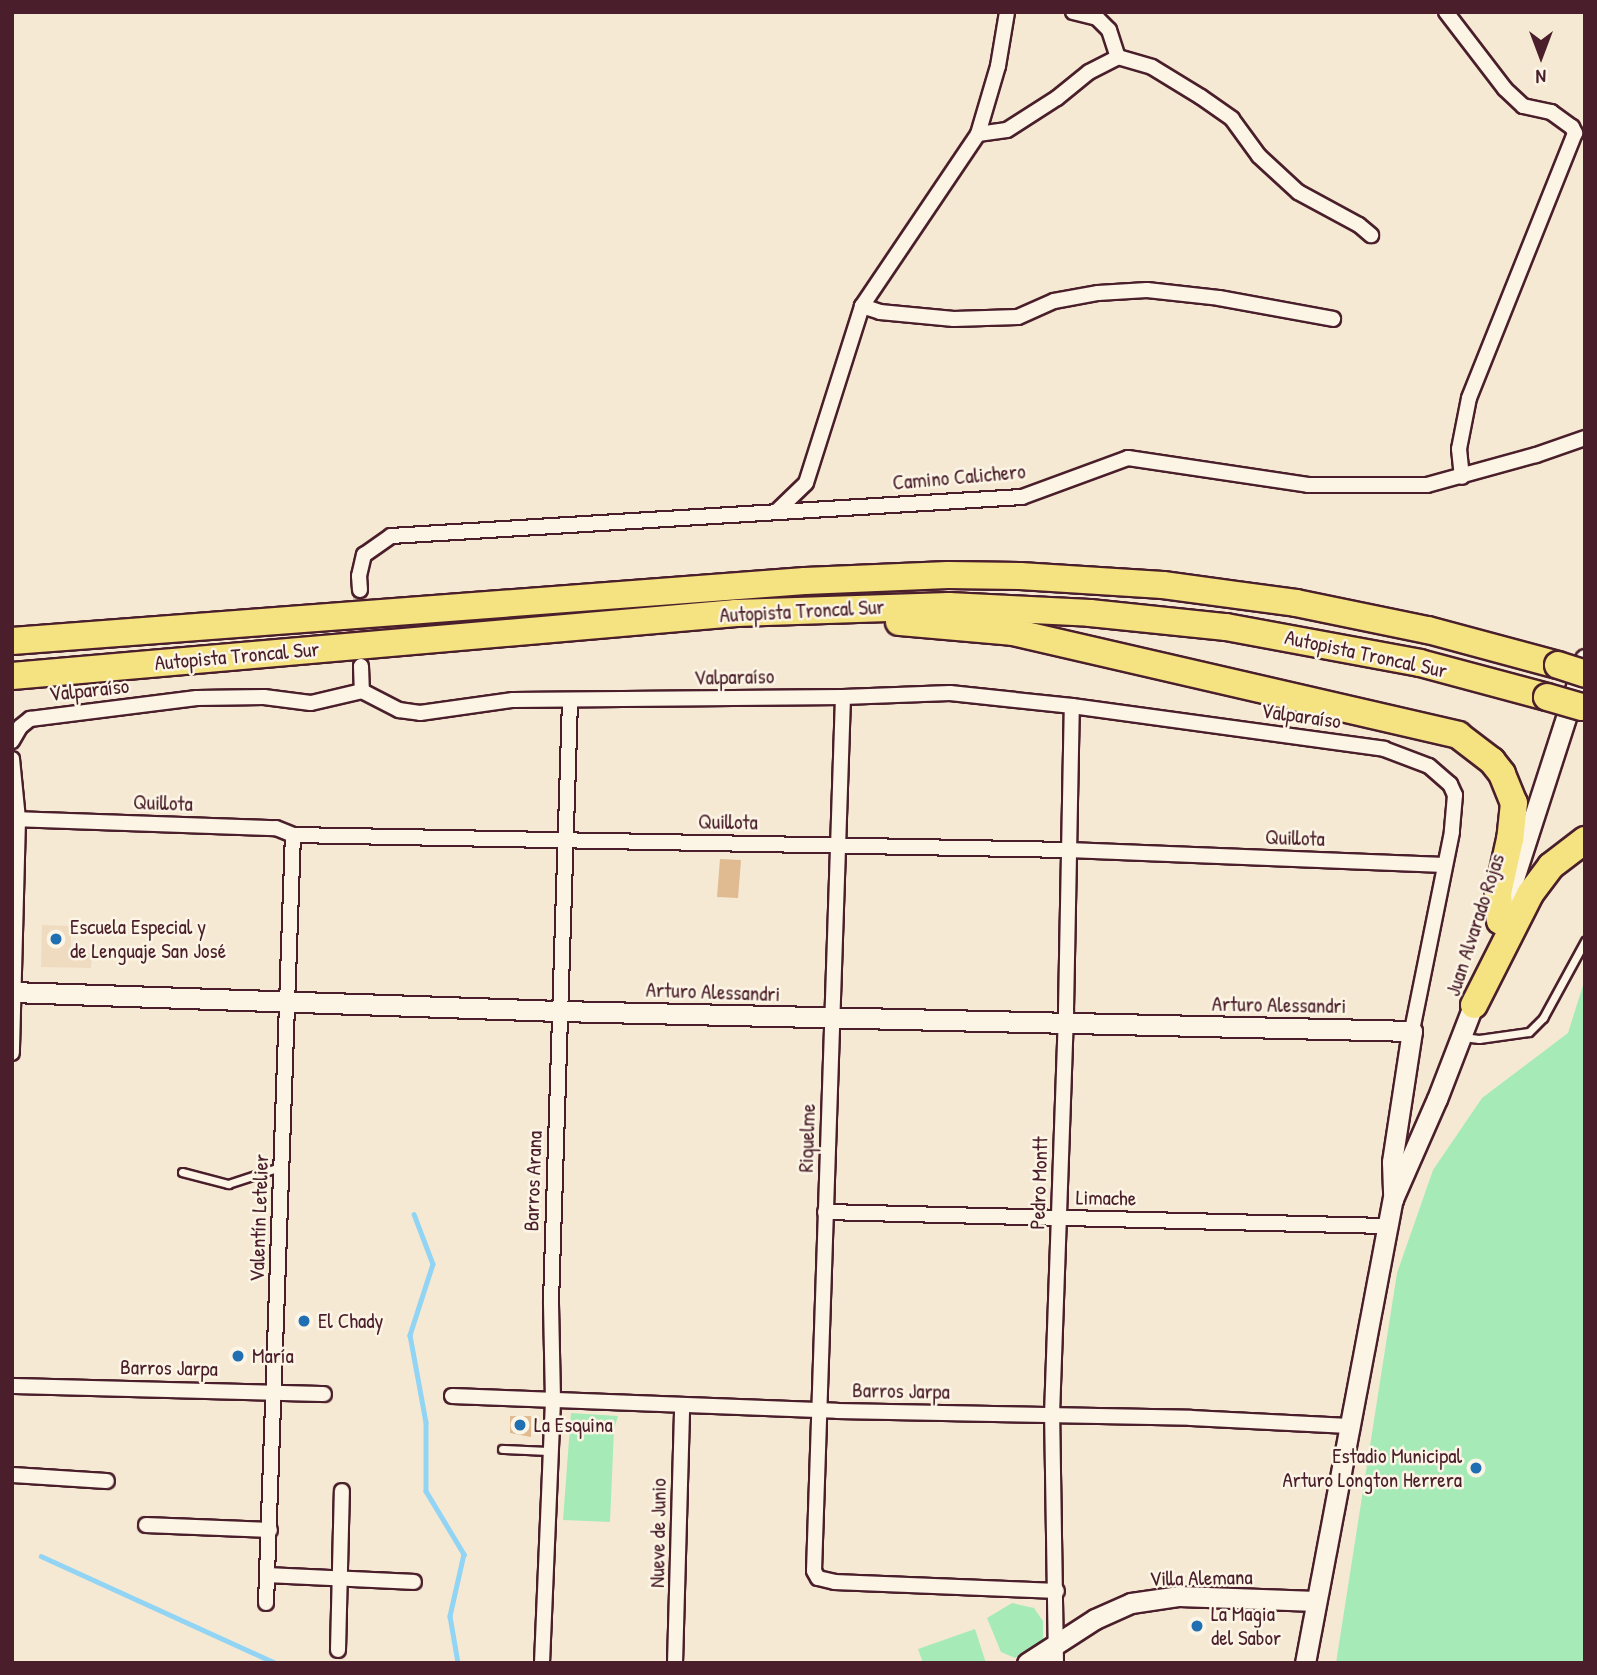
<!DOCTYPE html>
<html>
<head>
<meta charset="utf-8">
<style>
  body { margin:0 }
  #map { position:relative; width:1597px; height:1675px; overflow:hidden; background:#f6e9d4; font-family:"Patrick Hand",sans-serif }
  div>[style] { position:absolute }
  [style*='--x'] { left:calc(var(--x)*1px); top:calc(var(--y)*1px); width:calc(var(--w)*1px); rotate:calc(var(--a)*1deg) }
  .built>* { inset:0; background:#efdbc0 }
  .green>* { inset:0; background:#a6ebb7 }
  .stream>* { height:4.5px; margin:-2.25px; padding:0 2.25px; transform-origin:2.25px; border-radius:2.25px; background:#92d4f3 }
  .building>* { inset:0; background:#e0ba91 }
  .minor-tunnel>* { height:14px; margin-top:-7px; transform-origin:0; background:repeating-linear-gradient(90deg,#d4c1b2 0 14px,transparent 0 21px) }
  .roads { filter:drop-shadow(2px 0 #4a1f2b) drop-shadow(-2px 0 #4a1f2b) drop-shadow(0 2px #4a1f2b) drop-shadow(0 -2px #4a1f2b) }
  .service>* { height:7px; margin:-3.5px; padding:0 3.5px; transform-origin:3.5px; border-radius:3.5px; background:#fcf5e5 }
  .minor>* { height:14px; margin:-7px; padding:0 7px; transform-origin:7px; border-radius:7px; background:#fcf5e5 }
  .secondary>* { height:19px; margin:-9.5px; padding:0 9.5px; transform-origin:9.5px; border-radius:9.5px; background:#fcf5e5 }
  .motorway>* { height:26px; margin:-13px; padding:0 13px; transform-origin:13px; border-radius:13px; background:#f5e382 }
  .bridges { filter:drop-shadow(2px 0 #4a1f2b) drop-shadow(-2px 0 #4a1f2b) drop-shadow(0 2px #4a1f2b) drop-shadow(0 -2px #4a1f2b) }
  .motorway-bridge>* { height:26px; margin:-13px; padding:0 13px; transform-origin:13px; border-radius:13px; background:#f5e382 }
  .dots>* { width:19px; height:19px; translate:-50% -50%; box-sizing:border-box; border:4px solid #fcf5e5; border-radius:50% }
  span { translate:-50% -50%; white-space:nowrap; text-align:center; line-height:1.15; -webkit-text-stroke:5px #fcf5e5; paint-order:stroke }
  .street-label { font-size:21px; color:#4a1f2b }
  .poi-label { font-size:21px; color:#4a1f2b }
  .left { translate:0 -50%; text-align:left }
  .right { translate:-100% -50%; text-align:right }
  .frame { position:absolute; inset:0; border:14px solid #4a1f2b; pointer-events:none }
  .north { position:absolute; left:1506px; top:21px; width:70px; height:70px; -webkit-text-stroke:5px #fcf5e5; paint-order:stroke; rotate:180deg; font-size:19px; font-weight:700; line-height:28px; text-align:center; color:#4a1f2b }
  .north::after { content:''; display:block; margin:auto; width:24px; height:32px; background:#4a1f2b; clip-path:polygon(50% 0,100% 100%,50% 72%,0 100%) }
</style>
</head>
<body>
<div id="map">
  <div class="built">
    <i style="clip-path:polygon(42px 925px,71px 926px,71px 952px,92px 953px,91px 968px,41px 967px)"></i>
  </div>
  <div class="green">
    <i style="clip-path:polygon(1585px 979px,1585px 1663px,1336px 1663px,1397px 1273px,1433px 1170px,1482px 1098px,1568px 1033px)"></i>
    <i style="clip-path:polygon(571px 1413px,618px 1416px,614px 1429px,610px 1522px,563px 1520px)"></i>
    <i style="clip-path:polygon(1012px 1603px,1034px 1608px,1043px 1621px,1043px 1640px,1015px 1658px,1001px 1652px,987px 1618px)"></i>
    <i style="clip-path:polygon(975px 1629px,986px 1663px,923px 1663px,918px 1649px)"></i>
  </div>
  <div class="stream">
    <i style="--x:414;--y:1214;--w:53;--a:69.2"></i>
    <i style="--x:433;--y:1264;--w:75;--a:107.9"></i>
    <i style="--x:410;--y:1335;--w:88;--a:79.6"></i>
    <i style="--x:426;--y:1422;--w:69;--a:90"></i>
    <i style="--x:426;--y:1491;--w:74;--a:58.9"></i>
    <i style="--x:464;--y:1554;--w:64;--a:102.7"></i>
    <i style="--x:450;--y:1616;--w:48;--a:80.3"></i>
    <i style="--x:41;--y:1556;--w:258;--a:24.5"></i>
  </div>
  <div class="building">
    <i style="clip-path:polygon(720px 859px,741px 860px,738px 898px,717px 897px)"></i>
    <i style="clip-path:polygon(510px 1416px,531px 1416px,531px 1437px,510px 1433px)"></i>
  </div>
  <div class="minor-tunnel">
    <i style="--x:360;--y:590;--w:62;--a:89.1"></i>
  </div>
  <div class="roads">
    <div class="service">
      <i style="--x:1463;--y:1037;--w:16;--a:7"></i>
      <i style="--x:1479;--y:1039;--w:50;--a:-8"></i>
      <i style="--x:1529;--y:1032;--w:20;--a:-45"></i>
      <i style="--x:1543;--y:1018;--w:88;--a:-61.4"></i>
      <i style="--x:182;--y:1172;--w:48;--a:14.6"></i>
      <i style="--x:228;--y:1184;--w:55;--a:-18.1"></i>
      <i style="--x:502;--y:1449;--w:48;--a:2.4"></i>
    </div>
    <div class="minor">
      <i style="--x:1073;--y:12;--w:25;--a:14"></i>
      <i style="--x:1097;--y:18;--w:17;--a:45"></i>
      <i style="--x:1109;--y:30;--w:28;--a:72"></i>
      <i style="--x:1118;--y:57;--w:35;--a:16"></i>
      <i style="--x:1152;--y:67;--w:57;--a:31.5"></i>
      <i style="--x:1201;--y:97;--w:38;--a:35"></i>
      <i style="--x:1232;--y:119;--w:46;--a:53.9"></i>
      <i style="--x:1259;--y:156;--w:53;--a:42.7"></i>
      <i style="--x:1298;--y:192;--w:69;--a:28.4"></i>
      <i style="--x:1359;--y:225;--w:16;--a:40"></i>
      <i style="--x:1446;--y:12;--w:97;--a:52.5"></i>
      <i style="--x:1505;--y:89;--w:25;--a:43"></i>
      <i style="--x:1523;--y:106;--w:29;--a:12"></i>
      <i style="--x:1551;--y:112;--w:26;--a:36"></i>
      <i style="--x:1572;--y:127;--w:7;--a:63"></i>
      <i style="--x:1575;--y:133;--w:285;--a:111.8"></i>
      <i style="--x:1469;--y:398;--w:52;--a:101.1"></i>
      <i style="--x:1459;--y:449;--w:28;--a:84"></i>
      <i style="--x:978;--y:134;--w:29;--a:-8"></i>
      <i style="--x:1007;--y:130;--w:59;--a:-32.6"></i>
      <i style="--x:1057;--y:98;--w:41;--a:-39.1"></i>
      <i style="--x:1089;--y:72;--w:33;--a:-27"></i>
      <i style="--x:862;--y:306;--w:19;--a:18"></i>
      <i style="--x:880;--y:312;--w:74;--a:5.4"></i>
      <i style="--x:954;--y:319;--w:64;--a:-1.8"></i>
      <i style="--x:1018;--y:317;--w:39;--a:-24"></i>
      <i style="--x:1054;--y:301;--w:45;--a:-10.3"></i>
      <i style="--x:1098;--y:293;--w:49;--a:-3.5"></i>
      <i style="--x:1147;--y:290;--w:72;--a:6.3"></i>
      <i style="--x:1219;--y:298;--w:116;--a:10.4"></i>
      <i style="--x:777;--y:511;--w:40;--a:-44"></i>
      <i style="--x:806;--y:483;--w:186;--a:-72.4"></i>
      <i style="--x:862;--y:306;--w:207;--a:-56"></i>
      <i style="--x:978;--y:134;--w:71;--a:-73.6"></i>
      <i style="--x:998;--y:66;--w:55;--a:-80.5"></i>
      <i style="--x:360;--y:590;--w:14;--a:-94"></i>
      <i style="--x:359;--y:576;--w:22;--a:-77"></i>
      <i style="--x:364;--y:555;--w:33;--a:-35"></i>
      <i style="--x:391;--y:536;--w:632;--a:-3.54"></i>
      <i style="--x:1022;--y:497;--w:113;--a:-20.2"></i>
      <i style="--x:1128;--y:458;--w:182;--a:8.5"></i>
      <i style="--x:1308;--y:485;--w:119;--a:0"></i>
      <i style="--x:1427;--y:485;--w:113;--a:-15.4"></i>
      <i style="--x:1536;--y:455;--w:52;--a:-19.1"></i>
      <i style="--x:361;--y:666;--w:25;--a:88"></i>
      <i style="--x:843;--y:697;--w:874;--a:91.9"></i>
      <i style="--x:814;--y:1571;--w:8;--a:60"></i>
      <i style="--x:818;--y:1578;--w:17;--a:13"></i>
      <i style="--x:835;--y:1582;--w:222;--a:2.3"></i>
      <i style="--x:12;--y:741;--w:16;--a:-60"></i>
      <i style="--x:20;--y:727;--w:13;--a:-39"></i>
      <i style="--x:30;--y:719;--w:168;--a:-7.2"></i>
      <i style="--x:197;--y:698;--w:67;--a:-0.9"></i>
      <i style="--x:264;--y:697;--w:47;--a:7.3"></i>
      <i style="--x:311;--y:703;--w:52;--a:-13.2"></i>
      <i style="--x:362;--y:691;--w:42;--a:27.2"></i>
      <i style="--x:399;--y:710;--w:21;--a:8"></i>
      <i style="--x:420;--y:713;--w:94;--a:-8"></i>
      <i style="--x:513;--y:700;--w:330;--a:-0.5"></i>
      <i style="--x:843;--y:697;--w:107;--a:-2.1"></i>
      <i style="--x:950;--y:693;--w:123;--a:6.1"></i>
      <i style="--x:1072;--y:706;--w:315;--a:7.8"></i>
      <i style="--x:1384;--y:749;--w:48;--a:20.7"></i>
      <i style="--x:1429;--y:766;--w:28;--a:41"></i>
      <i style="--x:1450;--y:784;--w:12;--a:66"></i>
      <i style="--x:1455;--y:795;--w:37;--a:95"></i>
      <i style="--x:1452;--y:832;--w:203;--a:101.4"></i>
      <i style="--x:12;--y:759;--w:60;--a:84.3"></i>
      <i style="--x:18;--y:819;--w:234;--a:91.5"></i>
      <i style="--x:12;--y:819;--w:264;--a:2"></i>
      <i style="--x:276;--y:828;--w:18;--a:22"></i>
      <i style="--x:293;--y:835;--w:776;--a:1.11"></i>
      <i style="--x:1069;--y:850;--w:375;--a:2.3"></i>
      <i style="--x:825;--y:1212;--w:562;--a:1.43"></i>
      <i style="--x:12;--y:1386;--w:312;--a:1.5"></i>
      <i style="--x:452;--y:1396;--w:385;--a:2.2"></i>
      <i style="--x:837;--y:1411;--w:354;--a:1.1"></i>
      <i style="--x:1191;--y:1418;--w:158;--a:2.9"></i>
      <i style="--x:12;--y:1475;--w:95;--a:3.6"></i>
      <i style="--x:146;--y:1525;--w:124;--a:2.3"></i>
      <i style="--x:268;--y:1575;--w:146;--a:2.7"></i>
      <i style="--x:266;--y:1603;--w:768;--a:-87.99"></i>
      <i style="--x:338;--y:1650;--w:159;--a:-88.6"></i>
      <i style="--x:542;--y:1663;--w:263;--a:-87.6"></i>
      <i style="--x:553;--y:1400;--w:98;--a:-91.2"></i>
      <i style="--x:551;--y:1302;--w:602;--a:-88.19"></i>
      <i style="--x:675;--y:1663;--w:258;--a:-88.4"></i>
      <i style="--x:1056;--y:1663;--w:248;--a:-90.9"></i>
      <i style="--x:1052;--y:1415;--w:405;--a:-88"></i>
      <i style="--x:1066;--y:1010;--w:304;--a:-88.9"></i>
    </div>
    <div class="secondary">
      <i style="--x:1509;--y:894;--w:247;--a:-72.1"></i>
      <i style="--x:12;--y:992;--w:547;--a:1.99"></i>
      <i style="--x:559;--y:1011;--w:853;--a:1.34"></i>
      <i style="--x:1412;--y:1031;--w:133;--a:98.7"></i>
      <i style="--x:1392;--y:1162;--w:37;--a:88"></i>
      <i style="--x:1027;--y:1663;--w:81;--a:-32.9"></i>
      <i style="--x:1095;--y:1619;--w:39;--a:-24"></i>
      <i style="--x:1131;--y:1603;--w:49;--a:-8.3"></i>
      <i style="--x:1179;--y:1596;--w:137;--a:2.1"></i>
      <i style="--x:1305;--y:1663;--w:472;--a:-79.3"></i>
      <i style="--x:1393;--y:1199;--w:109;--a:-66.3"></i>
      <i style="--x:1437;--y:1099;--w:114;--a:-68.9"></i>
    </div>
    <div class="motorway">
      <i style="--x:899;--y:622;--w:114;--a:5"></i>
      <i style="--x:1013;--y:632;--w:457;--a:13"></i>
      <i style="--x:1458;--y:735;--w:43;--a:37.4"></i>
      <i style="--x:1492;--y:761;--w:16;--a:52"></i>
      <i style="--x:1502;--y:774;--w:31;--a:68"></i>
      <i style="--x:1514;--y:803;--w:36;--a:96"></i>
      <i style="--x:1510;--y:839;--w:55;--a:102.5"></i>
      <i style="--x:1498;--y:893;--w:28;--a:86"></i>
      <i style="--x:12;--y:641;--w:795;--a:-4.33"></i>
      <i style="--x:805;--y:581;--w:143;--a:-2.4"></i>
      <i style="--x:948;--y:575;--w:72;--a:0.8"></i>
      <i style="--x:1020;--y:576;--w:143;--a:3.6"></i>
      <i style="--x:1163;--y:585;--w:134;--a:7.7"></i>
      <i style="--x:1296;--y:603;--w:135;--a:11.6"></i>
      <i style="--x:1428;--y:630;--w:135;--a:15.1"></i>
      <i style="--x:12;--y:676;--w:727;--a:-4.97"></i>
      <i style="--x:736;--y:613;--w:213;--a:-1.9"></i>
      <i style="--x:949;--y:606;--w:141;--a:2.8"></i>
      <i style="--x:1090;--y:613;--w:137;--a:5.9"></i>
      <i style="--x:1226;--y:627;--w:197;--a:10.5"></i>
      <i style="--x:1420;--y:663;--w:131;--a:15"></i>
      <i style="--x:1474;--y:1005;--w:124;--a:-63.2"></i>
      <i style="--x:1530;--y:894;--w:35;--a:-53"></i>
      <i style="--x:1551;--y:866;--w:43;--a:-37.4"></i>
    </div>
  </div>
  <div class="bridges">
    <div class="motorway-bridge">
      <i style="--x:1558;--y:665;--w:28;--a:18"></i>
      <i style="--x:1547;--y:697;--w:36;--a:16"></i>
    </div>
  </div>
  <div class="dots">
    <i style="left:56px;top:939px;background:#1f6fb2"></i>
    <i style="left:304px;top:1321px;background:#1f6fb2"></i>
    <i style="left:238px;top:1356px;background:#1f6fb2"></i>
    <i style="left:520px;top:1425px;background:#1f6fb2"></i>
    <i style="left:1476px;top:1468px;background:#1f6fb2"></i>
    <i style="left:1197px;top:1626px;background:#1f6fb2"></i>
  </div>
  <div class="street-label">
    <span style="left:959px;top:477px;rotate:-5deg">Camino Calichero</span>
    <span style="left:802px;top:611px;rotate:-3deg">Autopista Troncal Sur</span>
    <span style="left:1366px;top:654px;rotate:12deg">Autopista Troncal Sur</span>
    <span style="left:237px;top:656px;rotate:-5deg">Autopista Troncal Sur</span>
    <span style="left:734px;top:677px;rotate:-1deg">Valparaíso</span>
    <span style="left:89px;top:690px;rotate:-6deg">Valparaíso</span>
    <span style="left:1301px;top:716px;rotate:8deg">Valparaíso</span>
    <span style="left:163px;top:803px;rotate:2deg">Quillota</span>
    <span style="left:728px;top:822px;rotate:1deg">Quillota</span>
    <span style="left:1295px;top:838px;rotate:2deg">Quillota</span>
    <span style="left:1475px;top:925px;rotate:-72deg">Juan Alvarado Rojas</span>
    <span style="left:713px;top:992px;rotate:2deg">Arturo Alessandri</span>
    <span style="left:1279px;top:1005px;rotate:1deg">Arturo Alessandri</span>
    <span style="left:807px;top:1138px;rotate:-88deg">Riquelme</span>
    <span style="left:533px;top:1181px;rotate:-88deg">Barros Arana</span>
    <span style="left:1039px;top:1183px;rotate:-88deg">Pedro Montt</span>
    <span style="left:1106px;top:1198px;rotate:1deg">Limache</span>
    <span style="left:259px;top:1218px;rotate:-88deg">Valentín Letelier</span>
    <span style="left:169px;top:1368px;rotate:1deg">Barros Jarpa</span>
    <span style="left:901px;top:1391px;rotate:1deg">Barros Jarpa</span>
    <span style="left:658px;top:1533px;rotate:-89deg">Nueve de Junio</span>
    <span style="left:1201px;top:1578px;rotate:-1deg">Villa Alemana</span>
  </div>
  <div class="poi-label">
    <span class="left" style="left:70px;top:939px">Escuela Especial y<br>de Lenguaje San José</span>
    <span class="left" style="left:318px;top:1321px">El Chady</span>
    <span class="left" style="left:252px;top:1356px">María</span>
    <span class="left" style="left:534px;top:1425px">La Esquina</span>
    <span class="right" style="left:1462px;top:1468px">Estadio Municipal<br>Arturo Longton Herrera</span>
    <span class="left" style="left:1211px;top:1626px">La Magia<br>del Sabor</span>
  </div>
  <div class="frame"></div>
  <div class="north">N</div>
</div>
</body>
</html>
